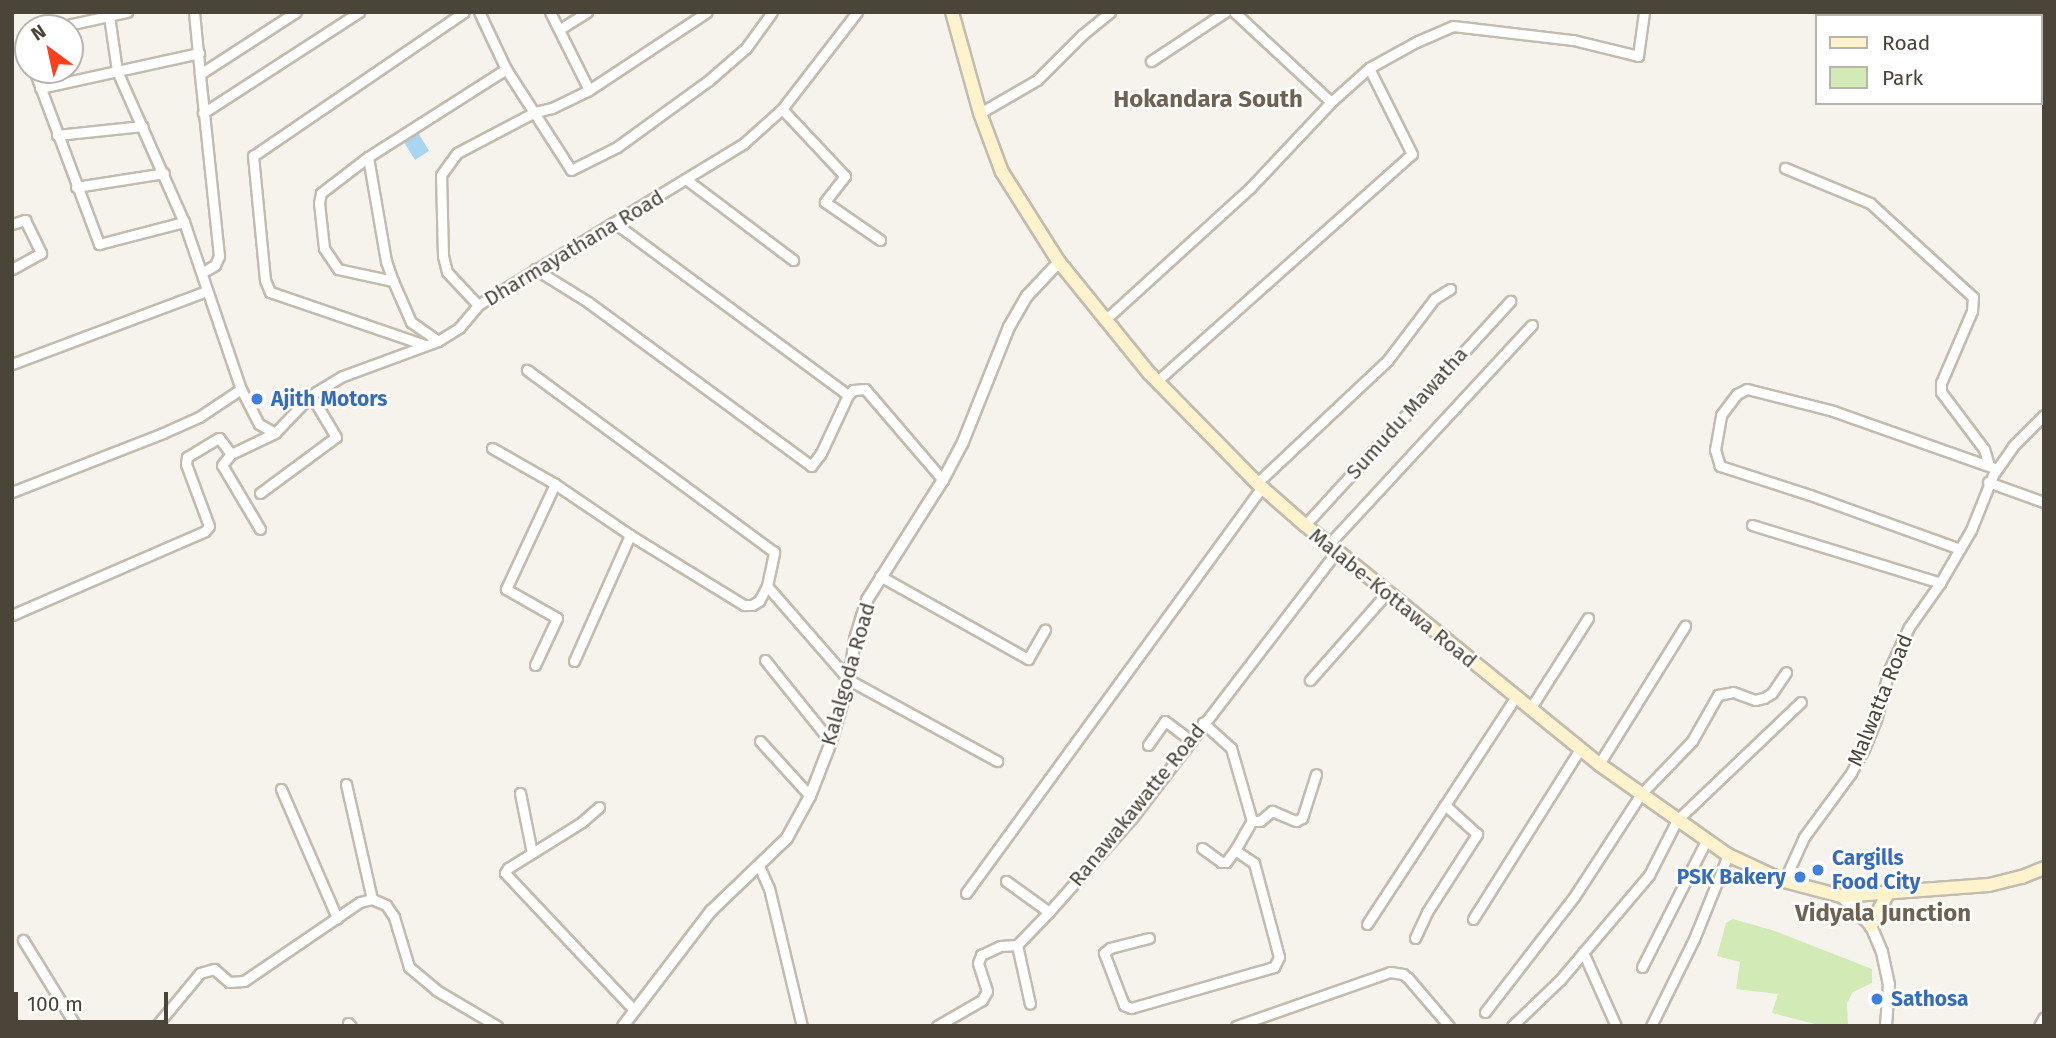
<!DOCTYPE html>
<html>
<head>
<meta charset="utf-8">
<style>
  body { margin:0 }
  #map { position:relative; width:2056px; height:1038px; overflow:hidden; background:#f6f3ec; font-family:"Fira Sans",sans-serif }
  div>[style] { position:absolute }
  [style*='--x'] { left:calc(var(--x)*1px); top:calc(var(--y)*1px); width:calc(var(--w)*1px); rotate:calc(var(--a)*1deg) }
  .green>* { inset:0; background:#d2eab5 }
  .water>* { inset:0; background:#a9d4f2 }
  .canal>* { height:10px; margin:-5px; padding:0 5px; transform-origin:5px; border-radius:5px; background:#a9d4f2 }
  .roads { filter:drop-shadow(2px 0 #c2bbae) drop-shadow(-2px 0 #c2bbae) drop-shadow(0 2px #c2bbae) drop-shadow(0 -2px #c2bbae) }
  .minor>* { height:9px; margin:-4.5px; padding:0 4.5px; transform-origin:4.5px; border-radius:4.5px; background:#fff }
  .tertiary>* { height:10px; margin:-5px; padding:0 5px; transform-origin:5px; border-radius:5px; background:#fff }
  .secondary>* { height:12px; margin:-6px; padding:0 6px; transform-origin:6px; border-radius:6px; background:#fff3cd }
  .dots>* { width:19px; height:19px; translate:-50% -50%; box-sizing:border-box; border:4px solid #fff; border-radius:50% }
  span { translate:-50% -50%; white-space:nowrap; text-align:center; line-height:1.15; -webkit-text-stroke:5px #fff; paint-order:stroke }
  .street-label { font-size:21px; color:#4b4439 }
  .shop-label { font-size:21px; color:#366cbe; font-weight:700 }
  .left { translate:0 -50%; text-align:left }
  .right { translate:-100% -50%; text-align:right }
  .quarter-label { font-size:24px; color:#6e6250; font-weight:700 }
  .frame { position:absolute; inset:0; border:14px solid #4b4439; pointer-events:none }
  .legend { position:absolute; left:1815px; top:14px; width:228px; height:91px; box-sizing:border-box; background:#fff; border:2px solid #b7b4b0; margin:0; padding:9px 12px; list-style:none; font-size:21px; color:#4b4439 }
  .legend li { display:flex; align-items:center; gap:14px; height:35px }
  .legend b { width:35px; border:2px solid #b7b4b0 }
  .north { position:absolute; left:14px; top:14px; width:70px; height:70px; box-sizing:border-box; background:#fff; border:2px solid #b7b4b0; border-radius:50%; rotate:327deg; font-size:19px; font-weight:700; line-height:28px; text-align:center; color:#4b4439 }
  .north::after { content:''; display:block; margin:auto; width:24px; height:32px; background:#fc3f1d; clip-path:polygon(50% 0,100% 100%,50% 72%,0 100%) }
  .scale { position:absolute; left:14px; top:992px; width:154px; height:32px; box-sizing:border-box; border:4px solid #4b4439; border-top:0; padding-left:9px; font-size:21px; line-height:24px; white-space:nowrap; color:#4b4439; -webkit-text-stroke:5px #fff; paint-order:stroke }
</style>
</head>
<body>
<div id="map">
  <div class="green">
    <i style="clip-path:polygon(1733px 919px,1775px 931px,1872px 969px,1872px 983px,1853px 992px,1847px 1003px,1848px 1026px,1823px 1026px,1772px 1013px,1778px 994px,1736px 989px,1740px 962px,1717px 956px,1726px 923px)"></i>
  </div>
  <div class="water">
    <i style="clip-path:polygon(416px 129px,429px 151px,415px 160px,402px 139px)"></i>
  </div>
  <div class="canal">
    <i style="--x:2005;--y:12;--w:5;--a:53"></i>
    <i style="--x:2040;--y:52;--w:6;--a:45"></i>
  </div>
  <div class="roads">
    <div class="minor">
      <i style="--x:194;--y:12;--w:62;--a:84.5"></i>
      <i style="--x:550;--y:12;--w:87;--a:63.4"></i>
      <i style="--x:109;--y:16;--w:56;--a:81.7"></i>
      <i style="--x:117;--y:71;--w:165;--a:66.1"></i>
      <i style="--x:184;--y:222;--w:176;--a:71.2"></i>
      <i style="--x:54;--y:28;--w:75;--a:-12.4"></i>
      <i style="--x:560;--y:29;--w:32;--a:-32"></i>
      <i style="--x:28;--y:35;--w:10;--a:114"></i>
      <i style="--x:24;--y:44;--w:11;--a:68"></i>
      <i style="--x:1151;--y:61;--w:89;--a:-33.5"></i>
      <i style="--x:506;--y:69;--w:120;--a:57.2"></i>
      <i style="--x:571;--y:170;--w:51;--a:-26.6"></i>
      <i style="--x:617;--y:147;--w:112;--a:-36"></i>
      <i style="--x:708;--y:81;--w:50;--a:-41"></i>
      <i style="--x:746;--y:48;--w:44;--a:-54.2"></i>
      <i style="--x:34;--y:70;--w:186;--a:69.5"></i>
      <i style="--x:99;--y:244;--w:88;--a:-14.5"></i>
      <i style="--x:40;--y:88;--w:163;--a:-12.4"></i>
      <i style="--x:1331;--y:102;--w:51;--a:-41.8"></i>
      <i style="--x:782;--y:109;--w:92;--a:46.8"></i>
      <i style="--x:845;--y:176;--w:33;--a:128"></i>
      <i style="--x:825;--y:202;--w:67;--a:34.6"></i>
      <i style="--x:203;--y:113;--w:186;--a:-32.9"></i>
      <i style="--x:980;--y:113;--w:66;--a:-30.1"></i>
      <i style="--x:1037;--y:80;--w:64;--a:-45"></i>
      <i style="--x:1082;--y:35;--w:36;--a:-39"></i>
      <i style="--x:57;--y:135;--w:86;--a:-6"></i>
      <i style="--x:368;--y:157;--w:106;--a:80.2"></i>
      <i style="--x:386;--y:261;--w:21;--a:71"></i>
      <i style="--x:393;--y:281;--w:45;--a:66.3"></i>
      <i style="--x:411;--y:322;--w:33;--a:35"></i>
      <i style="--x:1785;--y:168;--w:92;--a:22.4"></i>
      <i style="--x:1870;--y:203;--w:139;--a:42.4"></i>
      <i style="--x:1973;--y:297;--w:14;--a:94"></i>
      <i style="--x:1972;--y:311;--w:78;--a:113.3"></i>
      <i style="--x:1941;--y:383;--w:9;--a:90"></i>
      <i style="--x:1941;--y:392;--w:71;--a:53"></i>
      <i style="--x:1984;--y:449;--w:17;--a:73"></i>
      <i style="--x:687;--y:180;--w:133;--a:37"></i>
      <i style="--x:76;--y:187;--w:89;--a:-9"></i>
      <i style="--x:12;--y:224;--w:14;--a:-17"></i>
      <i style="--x:25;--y:220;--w:37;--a:64"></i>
      <i style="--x:41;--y:253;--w:33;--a:151"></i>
      <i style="--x:616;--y:224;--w:288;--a:36.4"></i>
      <i style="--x:535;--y:269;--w:62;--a:31.9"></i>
      <i style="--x:588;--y:302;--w:277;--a:36.3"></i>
      <i style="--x:811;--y:466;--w:16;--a:-52"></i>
      <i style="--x:821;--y:453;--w:64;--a:-65"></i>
      <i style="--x:848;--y:395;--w:7;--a:-45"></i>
      <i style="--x:853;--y:390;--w:12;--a:-5"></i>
      <i style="--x:865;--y:389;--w:120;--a:49.4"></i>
      <i style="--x:203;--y:272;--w:14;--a:-30"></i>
      <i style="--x:215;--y:265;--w:10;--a:-66"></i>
      <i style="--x:219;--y:256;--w:183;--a:-96"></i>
      <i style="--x:200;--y:74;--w:114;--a:-32.9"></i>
      <i style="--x:393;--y:281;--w:56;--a:-167.7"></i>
      <i style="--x:338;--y:269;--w:25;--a:-124"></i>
      <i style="--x:324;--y:248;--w:45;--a:-96.3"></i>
      <i style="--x:319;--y:203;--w:10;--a:-79"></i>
      <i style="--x:321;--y:193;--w:59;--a:-37.5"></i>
      <i style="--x:368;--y:157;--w:164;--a:-32.5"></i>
      <i style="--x:506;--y:69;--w:63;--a:-115.3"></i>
      <i style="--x:478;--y:305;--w:45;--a:-133.2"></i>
      <i style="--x:447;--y:272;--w:16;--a:-104"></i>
      <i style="--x:443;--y:256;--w:81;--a:-91.4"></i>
      <i style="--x:441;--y:175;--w:27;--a:-54"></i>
      <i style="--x:457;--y:153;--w:88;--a:-27.7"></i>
      <i style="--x:535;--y:112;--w:17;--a:-13"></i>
      <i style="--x:552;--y:108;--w:41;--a:-25.9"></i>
      <i style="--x:589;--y:90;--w:141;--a:-33.5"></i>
      <i style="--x:1106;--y:319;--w:195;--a:-42.3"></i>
      <i style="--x:1250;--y:188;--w:118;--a:-46.7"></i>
      <i style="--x:1331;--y:102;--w:132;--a:-137.1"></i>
      <i style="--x:425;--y:345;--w:164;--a:-161.1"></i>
      <i style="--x:270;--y:292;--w:13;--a:-113"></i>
      <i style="--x:265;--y:280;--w:125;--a:-95.5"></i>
      <i style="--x:253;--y:156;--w:255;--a:-34.3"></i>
      <i style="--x:12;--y:364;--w:207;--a:-20.6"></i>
      <i style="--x:1157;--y:381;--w:341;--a:-41.7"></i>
      <i style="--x:1412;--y:154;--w:96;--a:-116.6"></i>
      <i style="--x:1369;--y:68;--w:54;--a:-29"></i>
      <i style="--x:1416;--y:42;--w:40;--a:-23.4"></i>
      <i style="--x:1453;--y:26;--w:121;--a:6.7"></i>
      <i style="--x:1573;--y:40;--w:67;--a:13.8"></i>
      <i style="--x:1638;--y:56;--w:44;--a:-82.2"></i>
      <i style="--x:492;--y:448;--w:73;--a:29.7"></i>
      <i style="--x:555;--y:484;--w:91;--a:34.2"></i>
      <i style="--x:630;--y:535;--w:134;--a:31.6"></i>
      <i style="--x:744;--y:605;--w:8;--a:0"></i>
      <i style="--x:752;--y:605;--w:8;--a:-30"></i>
      <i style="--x:759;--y:601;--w:17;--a:-62"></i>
      <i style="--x:767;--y:586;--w:35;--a:-78"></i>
      <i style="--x:774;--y:552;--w:307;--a:-143.6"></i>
      <i style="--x:1988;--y:482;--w:59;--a:19.7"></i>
      <i style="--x:1257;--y:483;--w:178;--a:-43.2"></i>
      <i style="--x:1387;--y:361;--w:78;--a:-52.8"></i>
      <i style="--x:1434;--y:299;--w:19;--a:-32"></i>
      <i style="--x:12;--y:492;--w:162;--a:-21.3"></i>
      <i style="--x:163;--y:433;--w:39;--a:-24"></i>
      <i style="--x:199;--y:417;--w:50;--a:-33.7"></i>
      <i style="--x:241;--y:389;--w:39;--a:63"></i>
      <i style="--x:259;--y:424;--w:18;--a:29"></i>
      <i style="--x:275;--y:433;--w:52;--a:-46.5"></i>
      <i style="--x:311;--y:395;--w:37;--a:-31"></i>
      <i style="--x:343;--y:376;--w:101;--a:-20.2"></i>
      <i style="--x:438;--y:341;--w:25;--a:-32"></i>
      <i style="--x:459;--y:328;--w:30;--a:-50"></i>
      <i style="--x:478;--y:305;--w:310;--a:-31.3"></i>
      <i style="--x:743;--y:144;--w:52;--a:-41.9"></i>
      <i style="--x:782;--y:109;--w:123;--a:-52.3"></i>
      <i style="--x:260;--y:493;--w:94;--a:-36.4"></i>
      <i style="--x:336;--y:437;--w:49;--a:-120.8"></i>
      <i style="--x:1305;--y:525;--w:304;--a:-47.5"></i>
      <i style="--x:1752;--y:525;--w:197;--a:17.1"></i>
      <i style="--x:260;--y:529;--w:74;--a:-120.7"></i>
      <i style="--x:222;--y:465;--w:14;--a:-51"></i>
      <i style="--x:231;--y:454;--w:49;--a:-25.5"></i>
      <i style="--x:1328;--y:545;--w:300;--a:-47.2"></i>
      <i style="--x:1960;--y:549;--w:159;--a:-160.2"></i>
      <i style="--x:1810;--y:495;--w:95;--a:-162.1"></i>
      <i style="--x:1720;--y:466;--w:17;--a:-107"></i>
      <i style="--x:1715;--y:450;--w:36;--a:-80"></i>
      <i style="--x:1721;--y:415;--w:26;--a:-53"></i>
      <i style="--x:1737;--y:394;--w:11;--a:-27"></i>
      <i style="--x:1747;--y:389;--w:89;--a:14.3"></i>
      <i style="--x:1833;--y:411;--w:174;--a:19.5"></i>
      <i style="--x:880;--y:576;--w:170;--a:29.3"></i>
      <i style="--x:1028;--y:659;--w:34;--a:-60"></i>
      <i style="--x:767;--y:586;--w:125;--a:48.9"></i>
      <i style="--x:849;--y:680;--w:169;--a:28.7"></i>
      <i style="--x:12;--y:615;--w:210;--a:-23.5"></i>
      <i style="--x:205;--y:531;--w:6;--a:-51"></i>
      <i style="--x:209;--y:526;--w:66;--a:-110.4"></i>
      <i style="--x:186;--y:464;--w:7;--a:-82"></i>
      <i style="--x:187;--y:457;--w:37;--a:-31"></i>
      <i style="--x:219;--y:438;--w:20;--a:53"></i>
      <i style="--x:765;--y:660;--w:105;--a:51.2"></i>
      <i style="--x:574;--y:661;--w:138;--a:-66"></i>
      <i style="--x:535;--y:665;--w:52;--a:-64.9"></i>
      <i style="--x:557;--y:618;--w:59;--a:-150.4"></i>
      <i style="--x:506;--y:589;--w:116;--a:-65"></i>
      <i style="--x:1310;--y:680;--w:116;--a:-48.5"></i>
      <i style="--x:1530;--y:709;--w:108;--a:-57.5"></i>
      <i style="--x:760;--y:741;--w:74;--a:47.7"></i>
      <i style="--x:1148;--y:745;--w:29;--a:-55"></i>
      <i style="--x:1165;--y:721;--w:31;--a:37"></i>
      <i style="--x:1599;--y:764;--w:163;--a:-58.1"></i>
      <i style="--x:346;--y:784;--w:118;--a:77.3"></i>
      <i style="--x:281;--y:789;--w:141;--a:66.5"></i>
      <i style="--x:520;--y:793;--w:61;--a:78.7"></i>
      <i style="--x:599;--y:807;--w:23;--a:139"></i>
      <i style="--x:582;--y:822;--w:87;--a:148.1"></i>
      <i style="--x:508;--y:868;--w:6;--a:121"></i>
      <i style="--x:505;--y:873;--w:188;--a:46.7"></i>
      <i style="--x:1252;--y:821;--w:8;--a:0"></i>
      <i style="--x:1260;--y:821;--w:16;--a:-40"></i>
      <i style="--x:1272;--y:811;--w:26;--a:23"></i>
      <i style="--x:1296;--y:821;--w:7;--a:-27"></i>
      <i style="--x:1302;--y:818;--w:46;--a:-72.3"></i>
      <i style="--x:1202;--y:848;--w:24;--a:36"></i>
      <i style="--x:1221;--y:862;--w:5;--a:0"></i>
      <i style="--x:1226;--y:862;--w:15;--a:-53"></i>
      <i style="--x:759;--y:866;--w:24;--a:66"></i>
      <i style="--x:769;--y:888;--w:142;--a:76.6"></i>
      <i style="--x:1006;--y:881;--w:53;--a:35.8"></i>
      <i style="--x:1784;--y:881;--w:48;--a:-65.6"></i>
      <i style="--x:1804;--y:837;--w:79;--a:-53.7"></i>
      <i style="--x:1851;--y:773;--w:27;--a:-62"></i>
      <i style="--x:1864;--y:749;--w:31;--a:-68"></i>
      <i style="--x:1876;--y:720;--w:52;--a:-75.4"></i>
      <i style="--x:1889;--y:670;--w:47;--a:-65.1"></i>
      <i style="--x:1909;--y:627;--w:54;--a:-54.8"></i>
      <i style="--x:1940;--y:583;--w:61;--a:-59.7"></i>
      <i style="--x:1971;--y:530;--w:59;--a:-68.2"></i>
      <i style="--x:1993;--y:475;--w:35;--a:-55"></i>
      <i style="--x:2013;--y:446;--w:44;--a:-45"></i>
      <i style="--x:966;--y:893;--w:502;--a:-53.91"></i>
      <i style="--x:1473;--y:919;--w:201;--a:-57.8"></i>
      <i style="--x:1367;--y:924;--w:142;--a:-56.8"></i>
      <i style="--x:1149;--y:938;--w:40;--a:165.6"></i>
      <i style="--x:1110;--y:948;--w:8;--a:140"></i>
      <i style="--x:1104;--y:953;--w:56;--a:69"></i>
      <i style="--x:1124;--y:1005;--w:8;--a:23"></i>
      <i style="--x:1131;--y:1008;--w:149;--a:-16"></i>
      <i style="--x:1274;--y:967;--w:11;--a:-63"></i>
      <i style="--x:1279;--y:957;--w:97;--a:-104.9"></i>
      <i style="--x:1254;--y:863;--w:23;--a:-146"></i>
      <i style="--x:1235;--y:850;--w:34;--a:-60"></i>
      <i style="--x:1252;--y:821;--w:76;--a:-106"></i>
      <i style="--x:1231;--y:748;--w:38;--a:-138"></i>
      <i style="--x:1415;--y:938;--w:29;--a:-65"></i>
      <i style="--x:1427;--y:912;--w:93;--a:-57.3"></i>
      <i style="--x:1477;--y:834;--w:43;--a:-137.8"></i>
      <i style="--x:1445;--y:805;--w:128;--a:-56.8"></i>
      <i style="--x:23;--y:940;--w:101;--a:58.4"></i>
      <i style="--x:1017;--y:945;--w:60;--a:77.6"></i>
      <i style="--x:1583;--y:952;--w:81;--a:66"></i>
      <i style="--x:1642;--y:967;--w:141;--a:-63.1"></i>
      <i style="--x:1485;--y:1012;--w:145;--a:-52.3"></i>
      <i style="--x:1574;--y:897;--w:123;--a:-57"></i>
      <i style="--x:1641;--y:794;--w:74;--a:-46.1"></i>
      <i style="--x:1692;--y:741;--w:53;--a:-60.5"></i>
      <i style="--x:1718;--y:695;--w:15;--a:-11"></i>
      <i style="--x:1733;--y:692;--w:23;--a:20"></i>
      <i style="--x:1755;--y:700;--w:9;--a:-13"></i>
      <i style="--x:1764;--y:698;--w:9;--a:-32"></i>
      <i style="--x:1772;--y:693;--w:25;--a:-56"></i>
      <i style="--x:348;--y:1023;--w:4;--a:45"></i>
      <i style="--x:156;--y:1026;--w:69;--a:-50.3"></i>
      <i style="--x:200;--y:973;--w:15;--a:-16"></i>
      <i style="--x:214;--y:969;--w:20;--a:41"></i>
      <i style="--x:229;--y:982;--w:15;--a:-4"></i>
      <i style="--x:244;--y:981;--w:140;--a:-34.3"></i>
      <i style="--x:360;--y:902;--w:12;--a:-14"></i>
      <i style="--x:372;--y:899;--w:15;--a:23"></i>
      <i style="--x:386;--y:905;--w:14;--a:56"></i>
      <i style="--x:394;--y:917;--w:52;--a:73.3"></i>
      <i style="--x:409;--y:967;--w:35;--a:40"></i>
      <i style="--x:436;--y:990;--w:71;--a:30.5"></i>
      <i style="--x:937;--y:1026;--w:52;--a:-30"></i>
      <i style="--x:982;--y:1000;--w:10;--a:-61"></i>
      <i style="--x:987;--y:991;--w:29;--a:-108"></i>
      <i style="--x:978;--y:963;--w:9;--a:-69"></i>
      <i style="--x:981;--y:955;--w:21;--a:-25"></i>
      <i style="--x:1000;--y:946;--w:17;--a:-3"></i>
      <i style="--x:1017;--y:945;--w:46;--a:-45.9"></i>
      <i style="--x:1049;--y:912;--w:125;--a:-48.6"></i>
      <i style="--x:1132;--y:818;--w:335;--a:-52.5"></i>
      <i style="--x:1236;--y:1026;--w:163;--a:-19.3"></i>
      <i style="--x:1390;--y:972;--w:13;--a:9"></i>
      <i style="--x:1403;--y:974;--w:6;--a:39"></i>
      <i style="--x:1408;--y:978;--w:63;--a:49.5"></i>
      <i style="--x:1512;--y:1026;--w:66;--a:-43.8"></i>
      <i style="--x:1560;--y:980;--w:138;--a:-49.7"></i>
      <i style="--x:1649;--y:875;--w:62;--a:-63"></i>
      <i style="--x:1677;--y:820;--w:171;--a:-43.6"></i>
      <i style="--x:1651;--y:1026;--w:97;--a:-63.7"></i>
      <i style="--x:1694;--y:939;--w:91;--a:-68"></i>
      <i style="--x:2039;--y:1026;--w:10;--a:-61"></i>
    </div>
    <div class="tertiary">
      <i style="--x:1841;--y:896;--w:42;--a:45"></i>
      <i style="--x:1871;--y:926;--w:28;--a:67"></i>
      <i style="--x:1882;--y:952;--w:33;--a:78"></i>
      <i style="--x:1889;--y:984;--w:42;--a:94.1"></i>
      <i style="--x:623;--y:1026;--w:145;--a:-52.6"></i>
      <i style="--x:711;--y:911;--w:105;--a:-43.8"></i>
      <i style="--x:787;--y:838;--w:48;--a:-61.3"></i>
      <i style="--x:810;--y:796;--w:58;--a:-68.7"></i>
      <i style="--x:831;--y:742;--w:65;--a:-73.8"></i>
      <i style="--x:849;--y:680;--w:41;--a:-81.7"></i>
      <i style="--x:855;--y:639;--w:41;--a:-72.9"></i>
      <i style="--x:867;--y:600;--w:142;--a:-57.7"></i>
      <i style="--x:943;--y:480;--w:43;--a:-62.2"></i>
      <i style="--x:963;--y:442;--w:124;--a:-68.2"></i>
      <i style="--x:1009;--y:327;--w:36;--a:-60"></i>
      <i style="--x:1027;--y:296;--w:47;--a:-46.7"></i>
    </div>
    <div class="secondary">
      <i style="--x:952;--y:12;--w:105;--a:74.5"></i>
      <i style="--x:980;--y:113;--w:63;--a:69.6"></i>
      <i style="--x:1002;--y:172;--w:107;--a:57.7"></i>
      <i style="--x:1059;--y:262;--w:143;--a:51"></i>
      <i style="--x:1149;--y:373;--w:154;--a:45.5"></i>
      <i style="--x:1257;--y:483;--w:64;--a:41.2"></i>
      <i style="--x:1305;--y:525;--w:379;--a:39.1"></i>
      <i style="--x:1599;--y:764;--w:158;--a:35.2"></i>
      <i style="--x:1728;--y:855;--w:62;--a:24.9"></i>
      <i style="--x:1784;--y:881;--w:59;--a:14.7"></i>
      <i style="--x:1841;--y:896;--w:148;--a:-4.3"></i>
      <i style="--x:1989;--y:885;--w:34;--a:-14"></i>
      <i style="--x:2022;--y:877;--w:24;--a:-22"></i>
      <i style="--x:1871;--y:926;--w:36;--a:-63"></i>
      <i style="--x:1887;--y:894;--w:6;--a:-31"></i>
    </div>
  </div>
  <div class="dots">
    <i style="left:257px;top:399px;background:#3f7fe0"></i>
    <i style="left:1818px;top:870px;background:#3f7fe0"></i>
    <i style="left:1800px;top:877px;background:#3f7fe0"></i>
    <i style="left:1877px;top:999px;background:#3f7fe0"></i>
  </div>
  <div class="street-label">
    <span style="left:574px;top:248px;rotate:-31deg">Dharmayathana Road</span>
    <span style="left:1407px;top:413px;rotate:-48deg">Sumudu Mawatha</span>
    <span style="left:1393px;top:598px;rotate:39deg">Malabe-Kottawa Road</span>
    <span style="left:848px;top:674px;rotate:-74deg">Kalalgoda Road</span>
    <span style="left:1880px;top:700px;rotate:-68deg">Malwatta Road</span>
    <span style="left:1137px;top:805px;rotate:-51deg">Ranawakawatte Road</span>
  </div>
  <div class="shop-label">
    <span class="left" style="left:271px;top:399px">Ajith Motors</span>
    <span class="left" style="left:1832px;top:870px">Cargills<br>Food City</span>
    <span class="right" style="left:1786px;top:877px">PSK Bakery</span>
    <span class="left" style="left:1891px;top:999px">Sathosa</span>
  </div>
  <div class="quarter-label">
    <span style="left:1208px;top:100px">Hokandara South</span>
    <span style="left:1883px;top:914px">Vidyala Junction</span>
  </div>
  <div class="frame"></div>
  <ul class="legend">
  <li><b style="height:9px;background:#fff3cd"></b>Road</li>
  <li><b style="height:19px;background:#d2eab5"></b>Park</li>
  </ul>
  <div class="north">N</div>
  <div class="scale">100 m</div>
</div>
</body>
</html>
